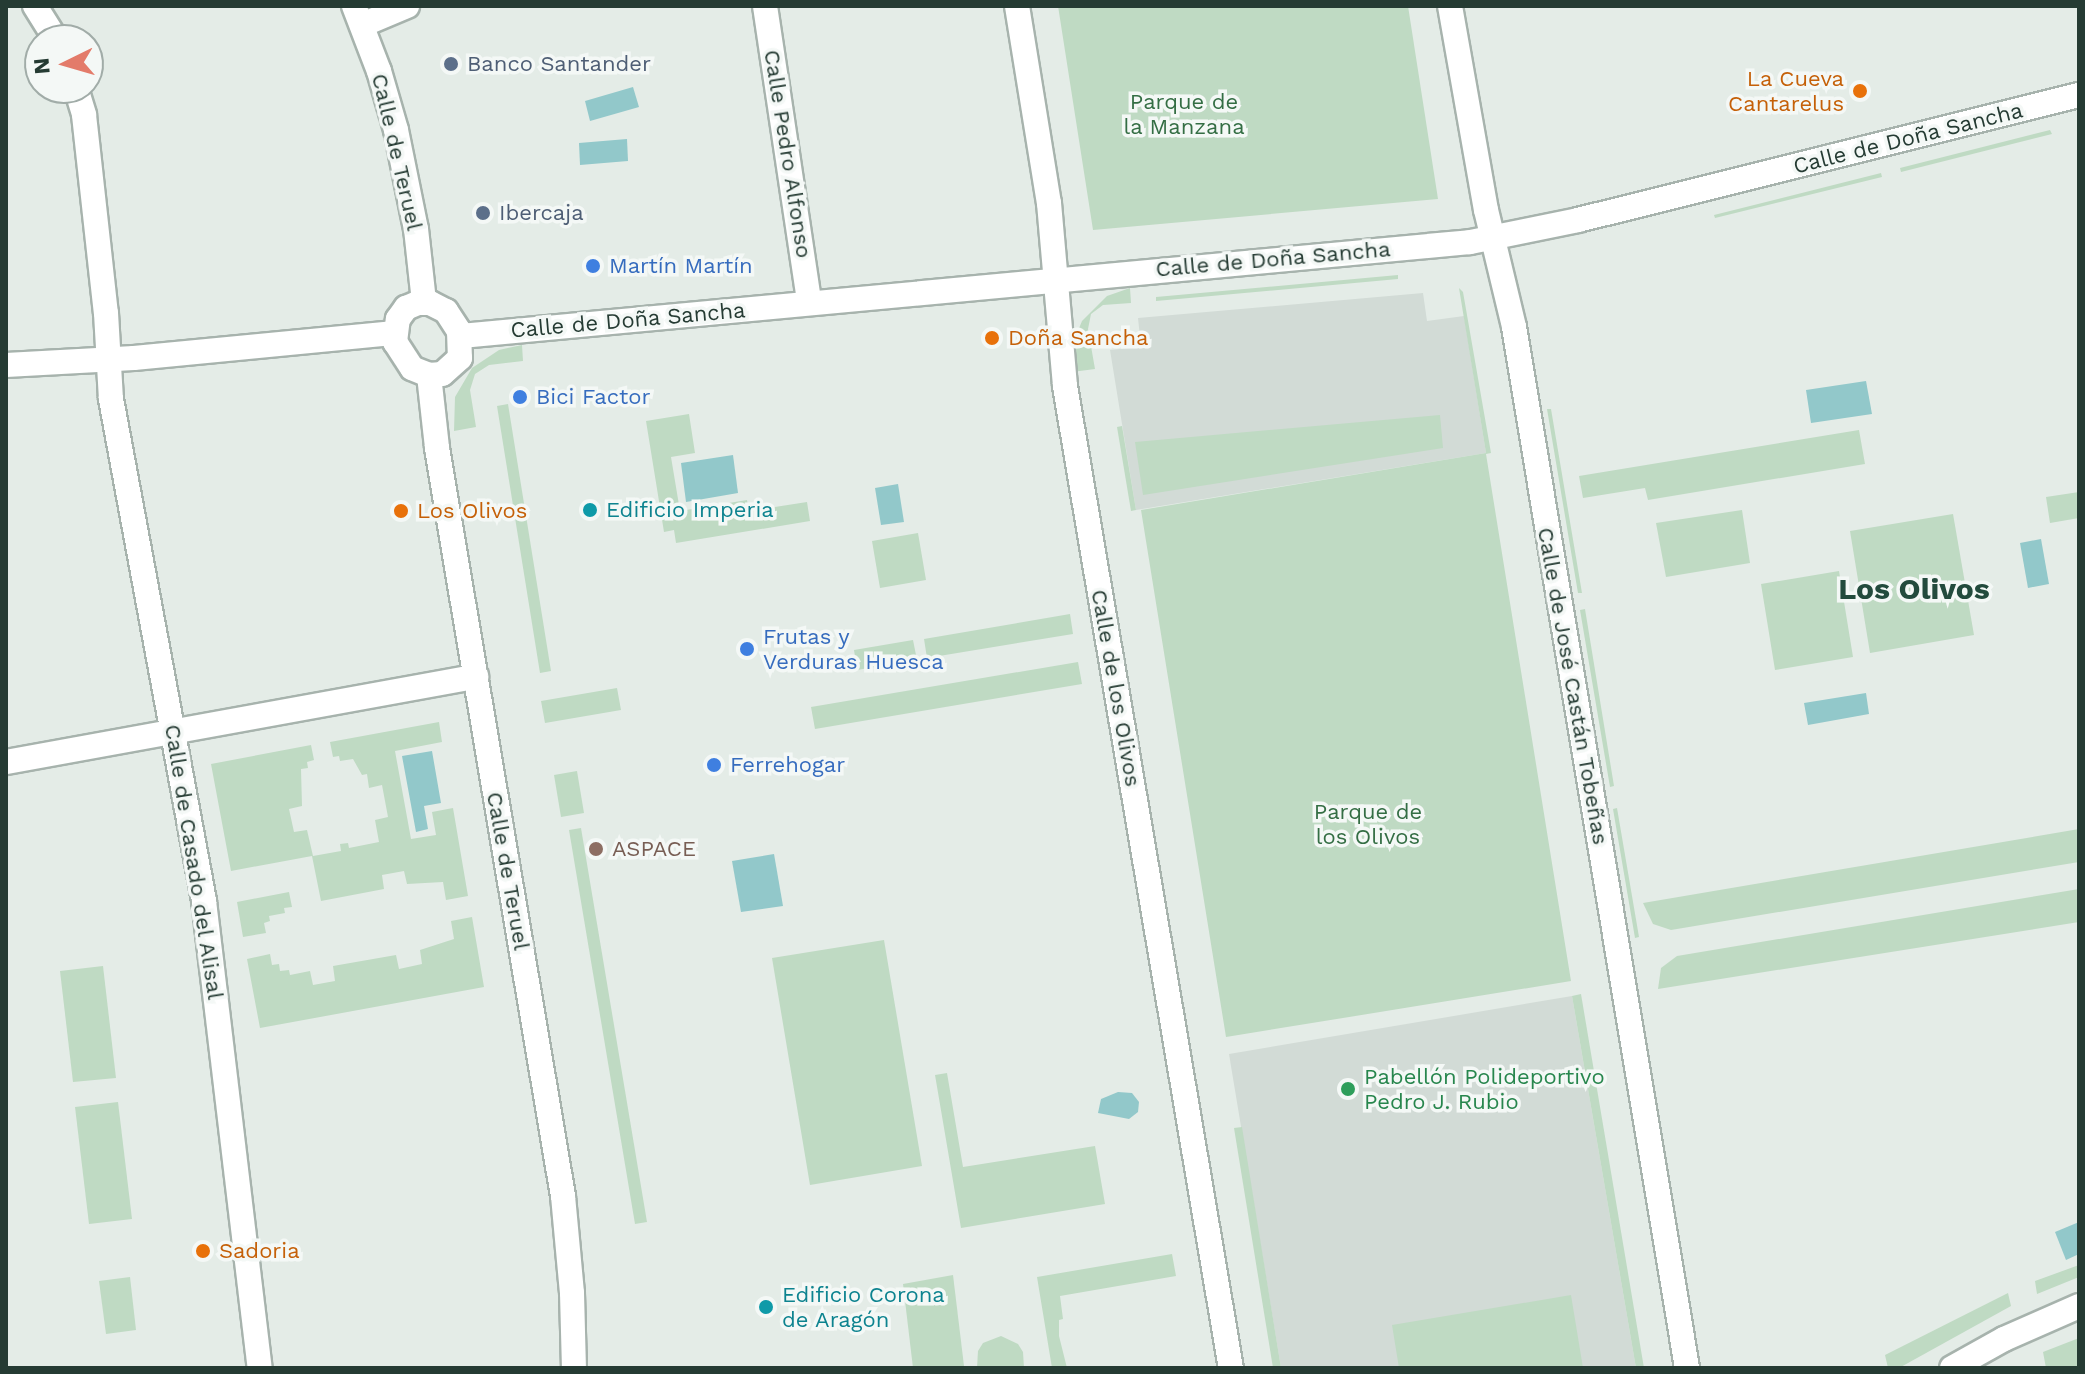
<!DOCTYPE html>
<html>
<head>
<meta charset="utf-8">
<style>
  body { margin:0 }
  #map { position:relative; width:2085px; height:1374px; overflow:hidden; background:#e4ece7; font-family:"Work Sans",sans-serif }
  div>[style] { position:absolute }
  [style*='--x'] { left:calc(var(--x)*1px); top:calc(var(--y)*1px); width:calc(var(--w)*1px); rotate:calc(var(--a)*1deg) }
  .built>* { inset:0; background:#d2dbd6 }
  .green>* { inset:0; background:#bfdac3 }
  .water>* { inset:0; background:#92c8ca }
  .roads { filter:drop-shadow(2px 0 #a7b3ad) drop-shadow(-2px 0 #a7b3ad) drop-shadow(0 2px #a7b3ad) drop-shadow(0 -2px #a7b3ad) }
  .street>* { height:24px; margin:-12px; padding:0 12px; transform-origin:12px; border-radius:12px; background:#fff }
  .secondary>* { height:24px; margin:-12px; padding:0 12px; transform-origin:12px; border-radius:12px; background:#fff }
  .dots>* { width:22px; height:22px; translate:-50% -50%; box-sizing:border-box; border:4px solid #f4f8f6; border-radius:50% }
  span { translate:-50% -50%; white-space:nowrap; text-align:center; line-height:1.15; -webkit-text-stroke:7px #f4f8f6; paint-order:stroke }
  .service-label { font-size:22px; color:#4e5e75 }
  .left { translate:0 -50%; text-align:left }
  .food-label { font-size:22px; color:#c56008 }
  .right { translate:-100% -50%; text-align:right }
  .park-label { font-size:22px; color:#346e44 }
  .street-label { font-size:22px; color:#253b33 }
  .shop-label { font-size:22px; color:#366cbe }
  .culture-label { font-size:22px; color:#0d838f }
  .education-label { font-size:22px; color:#785e54 }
  .leisure-label { font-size:22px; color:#27864d }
  .district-label { font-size:30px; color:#234b3d; font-weight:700 }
  .frame { position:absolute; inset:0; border:8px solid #253b33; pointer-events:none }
  .north { position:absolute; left:24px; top:24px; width:80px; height:80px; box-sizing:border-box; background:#f4f8f6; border:2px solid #a1aca8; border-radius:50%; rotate:265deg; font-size:22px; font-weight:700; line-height:32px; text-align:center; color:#253b33 }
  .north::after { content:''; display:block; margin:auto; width:28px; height:36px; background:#e37b6a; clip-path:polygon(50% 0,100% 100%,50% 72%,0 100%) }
</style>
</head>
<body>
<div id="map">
  <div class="built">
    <i style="clip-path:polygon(1423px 293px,1427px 321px,1464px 316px,1486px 453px,1136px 510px,1110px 350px,1141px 347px,1138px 318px)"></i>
    <i style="clip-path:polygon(1572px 996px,1636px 1368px,1281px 1368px,1229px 1054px)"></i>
  </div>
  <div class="green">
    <i style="clip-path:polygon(1058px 6px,1408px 6px,1438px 199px,1093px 230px)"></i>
    <i style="clip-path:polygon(2050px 130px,2052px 134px,1901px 172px,1900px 168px)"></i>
    <i style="clip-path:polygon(1881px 173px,1882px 177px,1715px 218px,1714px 215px)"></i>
    <i style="clip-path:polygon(1398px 275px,1398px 279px,1156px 301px,1156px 297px)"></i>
    <i style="clip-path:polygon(1130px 288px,1131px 303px,1103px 305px,1091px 314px,1088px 329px,1095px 369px,1072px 372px,1073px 343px,1082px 321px,1107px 296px)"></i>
    <i style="clip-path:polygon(1459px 288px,1463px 292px,1491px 453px,1486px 454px,1571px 981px,1226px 1037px,1141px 510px,1486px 453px)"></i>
    <i style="clip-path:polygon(522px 345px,523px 361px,489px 365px,475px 374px,470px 390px,476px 427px,454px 431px,455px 397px,472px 368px,499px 350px)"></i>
    <i style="clip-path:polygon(508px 404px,551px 671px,540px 673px,497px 406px)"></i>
    <i style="clip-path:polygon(1547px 409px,1551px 409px,1582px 593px,1578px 593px)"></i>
    <i style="clip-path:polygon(689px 414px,695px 453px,671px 457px,680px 511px,747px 500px,749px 511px,807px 502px,810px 521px,676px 543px,674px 530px,664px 532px,646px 421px)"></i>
    <i style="clip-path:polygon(1440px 415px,1443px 448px,1143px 495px,1135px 442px)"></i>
    <i style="clip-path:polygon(1122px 426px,1136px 510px,1131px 511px,1117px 427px)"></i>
    <i style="clip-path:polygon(1859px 430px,1865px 464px,1648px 500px,1645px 488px,1583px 498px,1579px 476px)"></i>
    <i style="clip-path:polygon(2079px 492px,2079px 518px,2050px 523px,2046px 497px)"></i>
    <i style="clip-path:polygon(1742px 510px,1750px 563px,1666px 577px,1656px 523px)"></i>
    <i style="clip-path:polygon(1953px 514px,1974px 635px,1870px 653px,1850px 531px)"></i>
    <i style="clip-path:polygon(918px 533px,926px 580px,880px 588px,872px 541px)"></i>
    <i style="clip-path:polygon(1839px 571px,1853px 657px,1775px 670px,1761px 584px)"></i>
    <i style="clip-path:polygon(1585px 609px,1614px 786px,1610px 787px,1580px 610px)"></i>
    <i style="clip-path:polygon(1070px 614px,1073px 634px,927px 658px,924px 639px)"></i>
    <i style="clip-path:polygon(913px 640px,917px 660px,857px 670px,854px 650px)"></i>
    <i style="clip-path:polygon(1078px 662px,1082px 684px,815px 729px,811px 707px)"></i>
    <i style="clip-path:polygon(617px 688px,621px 710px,545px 723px,541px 701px)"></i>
    <i style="clip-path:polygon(439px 722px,442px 742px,395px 751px,411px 839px,436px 835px,432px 812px,453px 808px,468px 896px,446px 900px,443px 882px,407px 884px,404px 871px,382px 875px,384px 889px,321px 901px,312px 856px,231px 871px,211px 764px,311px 745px,314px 760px,307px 762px,308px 768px,301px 769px,302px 806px,289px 809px,294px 832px,307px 830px,313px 856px,341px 851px,340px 844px,348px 843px,349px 848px,379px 842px,375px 820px,388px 817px,382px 785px,369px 788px,367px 774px,362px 775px,353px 759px,340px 761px,339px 756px,333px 757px,330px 742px)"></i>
    <i style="clip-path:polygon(577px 771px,584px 813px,561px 817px,554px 775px)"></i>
    <i style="clip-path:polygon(1617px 808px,1639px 937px,1635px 938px,1613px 809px)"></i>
    <i style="clip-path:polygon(581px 828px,647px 1222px,635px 1224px,569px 830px)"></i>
    <i style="clip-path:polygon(2079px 829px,2079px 862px,1671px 930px,1653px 924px,1643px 903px)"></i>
    <i style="clip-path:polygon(2079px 889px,2079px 922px,1658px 989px,1661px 968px,1677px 956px)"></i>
    <i style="clip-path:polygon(289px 892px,292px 907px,284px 908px,285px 913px,269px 916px,270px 921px,264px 923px,266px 933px,243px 937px,237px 902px)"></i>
    <i style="clip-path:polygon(472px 917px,484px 987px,260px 1028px,247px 959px,270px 954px,272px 965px,279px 964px,280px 971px,289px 970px,290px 975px,310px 971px,313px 985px,335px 981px,333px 966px,396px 955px,399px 969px,422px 964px,420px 950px,454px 939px,451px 921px)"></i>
    <i style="clip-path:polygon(884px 940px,922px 1166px,810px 1185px,772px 958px)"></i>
    <i style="clip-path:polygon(103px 966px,116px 1078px,73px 1082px,60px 971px)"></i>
    <i style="clip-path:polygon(1581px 994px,1644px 1368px,1636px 1368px,1572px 996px)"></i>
    <i style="clip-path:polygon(947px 1073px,963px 1167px,1095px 1146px,1105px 1204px,961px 1228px,935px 1075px)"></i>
    <i style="clip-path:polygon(118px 1102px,132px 1219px,89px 1224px,75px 1107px)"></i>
    <i style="clip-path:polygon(1242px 1127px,1281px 1368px,1273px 1368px,1234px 1128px)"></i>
    <i style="clip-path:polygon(1172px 1254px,1176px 1276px,1060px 1296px,1063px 1319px,1059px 1320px,1059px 1336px,1067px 1368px,1052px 1368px,1037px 1277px)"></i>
    <i style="clip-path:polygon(2079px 1265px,2079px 1277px,2037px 1294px,2035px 1281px)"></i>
    <i style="clip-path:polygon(953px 1275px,964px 1366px,913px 1368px,903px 1284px)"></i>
    <i style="clip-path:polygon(130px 1277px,136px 1330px,106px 1334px,99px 1281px)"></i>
    <i style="clip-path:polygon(2008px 1293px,2011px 1306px,1899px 1368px,1888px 1368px,1885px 1355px)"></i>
    <i style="clip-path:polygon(1571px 1295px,1583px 1368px,1399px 1368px,1392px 1325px)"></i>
    <i style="clip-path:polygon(1001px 1336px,1018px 1344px,1023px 1352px,1024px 1368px,977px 1368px,978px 1351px,983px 1343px)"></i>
    <i style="clip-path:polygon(2079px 1338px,2079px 1368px,2046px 1368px,2043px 1352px)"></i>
  </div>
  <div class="water">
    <i style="clip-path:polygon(633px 87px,639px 107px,590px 121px,585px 101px)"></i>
    <i style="clip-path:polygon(627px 139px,628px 161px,580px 165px,579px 143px)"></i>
    <i style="clip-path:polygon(1866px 381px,1872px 414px,1811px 423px,1806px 390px)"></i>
    <i style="clip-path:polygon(733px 455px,738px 493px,686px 502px,681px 463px)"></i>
    <i style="clip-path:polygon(898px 484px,904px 522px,881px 525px,875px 488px)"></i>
    <i style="clip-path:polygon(2041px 539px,2049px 584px,2028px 588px,2020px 543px)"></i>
    <i style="clip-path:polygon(1866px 693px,1869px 714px,1808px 725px,1804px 703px)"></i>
    <i style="clip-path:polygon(432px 751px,441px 803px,424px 806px,428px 829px,416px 832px,402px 756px)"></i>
    <i style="clip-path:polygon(774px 854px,783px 906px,741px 912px,732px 861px)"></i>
    <i style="clip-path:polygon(1118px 1092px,1132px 1093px,1139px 1102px,1138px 1112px,1129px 1119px,1098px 1113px,1101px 1099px)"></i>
    <i style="clip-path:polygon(2079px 1222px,2079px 1254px,2066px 1260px,2055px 1232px)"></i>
  </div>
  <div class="roads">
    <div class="street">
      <i style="--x:35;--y:6;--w:40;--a:58"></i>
      <i style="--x:765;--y:6;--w:299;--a:81.5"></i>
      <i style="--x:1017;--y:6;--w:200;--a:80.8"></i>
      <i style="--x:1049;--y:203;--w:184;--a:85"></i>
      <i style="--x:1065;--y:386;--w:996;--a:80.41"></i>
      <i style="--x:1450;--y:6;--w:207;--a:80"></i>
      <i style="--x:1486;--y:210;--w:120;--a:76.5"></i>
      <i style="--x:1514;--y:327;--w:1055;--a:80.56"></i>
      <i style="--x:362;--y:25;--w:49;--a:-22.9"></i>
      <i style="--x:76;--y:88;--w:28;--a:73"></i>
      <i style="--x:84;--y:115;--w:199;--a:83.7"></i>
      <i style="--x:106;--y:313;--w:86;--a:86.7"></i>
      <i style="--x:111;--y:399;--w:511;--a:79.5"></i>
      <i style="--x:204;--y:901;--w:470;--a:83.2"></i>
      <i style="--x:461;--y:336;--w:1013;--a:-5.32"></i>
      <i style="--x:1470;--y:242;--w:110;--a:-11.5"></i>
      <i style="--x:1578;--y:220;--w:516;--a:-14.01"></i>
      <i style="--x:6;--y:365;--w:128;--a:-3.1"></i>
      <i style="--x:134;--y:358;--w:262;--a:-5.5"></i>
      <i style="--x:6;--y:762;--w:478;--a:-10.3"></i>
      <i style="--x:1952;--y:1368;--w:60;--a:-29.1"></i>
      <i style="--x:2004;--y:1339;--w:82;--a:-23.7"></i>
    </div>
    <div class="secondary">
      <i style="--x:354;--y:6;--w:70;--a:69"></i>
      <i style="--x:379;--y:71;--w:61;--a:73.9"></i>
      <i style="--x:396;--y:130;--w:101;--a:78.6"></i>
      <i style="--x:416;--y:229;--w:73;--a:83.7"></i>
      <i style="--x:418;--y:303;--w:12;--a:0"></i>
      <i style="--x:430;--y:303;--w:18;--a:27"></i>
      <i style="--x:446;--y:311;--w:24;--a:57"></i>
      <i style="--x:459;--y:331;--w:27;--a:88"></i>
      <i style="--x:460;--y:358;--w:24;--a:138"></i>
      <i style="--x:442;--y:374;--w:13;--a:176"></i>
      <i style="--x:429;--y:375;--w:18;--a:-158"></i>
      <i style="--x:412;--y:368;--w:31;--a:-123"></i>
      <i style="--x:395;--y:342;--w:23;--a:-83"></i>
      <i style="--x:398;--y:319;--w:14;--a:-54"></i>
      <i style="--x:406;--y:308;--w:13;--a:-23"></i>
      <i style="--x:429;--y:375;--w:73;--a:83.7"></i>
      <i style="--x:437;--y:448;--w:759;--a:80.44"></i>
      <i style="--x:563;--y:1196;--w:97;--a:84.7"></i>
      <i style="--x:572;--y:1293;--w:75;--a:88.5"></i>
    </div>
  </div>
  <div class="dots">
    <i style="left:451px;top:64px;background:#5c6f8a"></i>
    <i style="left:1860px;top:91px;background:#e8710a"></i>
    <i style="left:483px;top:213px;background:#5c6f8a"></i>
    <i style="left:593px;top:266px;background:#3f7fe0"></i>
    <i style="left:992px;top:338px;background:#e8710a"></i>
    <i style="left:520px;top:397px;background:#3f7fe0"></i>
    <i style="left:590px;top:510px;background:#0f9aa8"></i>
    <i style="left:401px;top:511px;background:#e8710a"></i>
    <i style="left:747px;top:649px;background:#3f7fe0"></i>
    <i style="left:714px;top:765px;background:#3f7fe0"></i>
    <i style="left:596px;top:849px;background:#8d6e63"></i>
    <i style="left:1348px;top:1089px;background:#2e9e5b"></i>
    <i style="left:203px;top:1251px;background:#e8710a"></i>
    <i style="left:766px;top:1307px;background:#0f9aa8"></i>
  </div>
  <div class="service-label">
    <span class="left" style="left:467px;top:64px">Banco Santander</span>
    <span class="left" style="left:499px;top:213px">Ibercaja</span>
  </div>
  <div class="food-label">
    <span class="right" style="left:1844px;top:91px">La Cueva<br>Cantarelus</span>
    <span class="left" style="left:1008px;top:338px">Doña Sancha</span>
    <span class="left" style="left:417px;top:511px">Los Olivos</span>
    <span class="left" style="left:219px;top:1251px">Sadoria</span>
  </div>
  <div class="park-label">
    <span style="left:1184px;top:114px">Parque de<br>la Manzana</span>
    <span style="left:1368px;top:824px">Parque de<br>los Olivos</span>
  </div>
  <div class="street-label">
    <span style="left:1908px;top:138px;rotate:-14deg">Calle de Doña Sancha</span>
    <span style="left:397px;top:152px;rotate:77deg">Calle de Teruel</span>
    <span style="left:788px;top:154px;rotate:81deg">Calle Pedro Alfonso</span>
    <span style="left:1273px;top:259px;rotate:-5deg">Calle de Doña Sancha</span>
    <span style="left:628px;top:320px;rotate:-5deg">Calle de Doña Sancha</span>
    <span style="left:1573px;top:686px;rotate:80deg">Calle de José Castán Tobeñas</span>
    <span style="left:1116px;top:688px;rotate:80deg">Calle de los Olivos</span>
    <span style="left:194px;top:862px;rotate:81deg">Calle de Casado del Alisal</span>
    <span style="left:508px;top:871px;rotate:80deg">Calle de Teruel</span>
  </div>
  <div class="shop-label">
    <span class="left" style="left:609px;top:266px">Martín Martín</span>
    <span class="left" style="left:536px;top:397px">Bici Factor</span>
    <span class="left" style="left:763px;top:649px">Frutas y<br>Verduras Huesca</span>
    <span class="left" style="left:730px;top:765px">Ferrehogar</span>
  </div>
  <div class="culture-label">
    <span class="left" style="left:606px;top:510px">Edificio Imperia</span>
    <span class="left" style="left:782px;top:1307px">Edificio Corona<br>de Aragón</span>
  </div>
  <div class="education-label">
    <span class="left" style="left:612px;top:849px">ASPACE</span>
  </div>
  <div class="leisure-label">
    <span class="left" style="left:1364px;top:1089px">Pabellón Polideportivo<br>Pedro J. Rubio</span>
  </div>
  <div class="district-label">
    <span style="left:1914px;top:589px">Los Olivos</span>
  </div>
  <div class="frame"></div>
  <div class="north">N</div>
</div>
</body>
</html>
